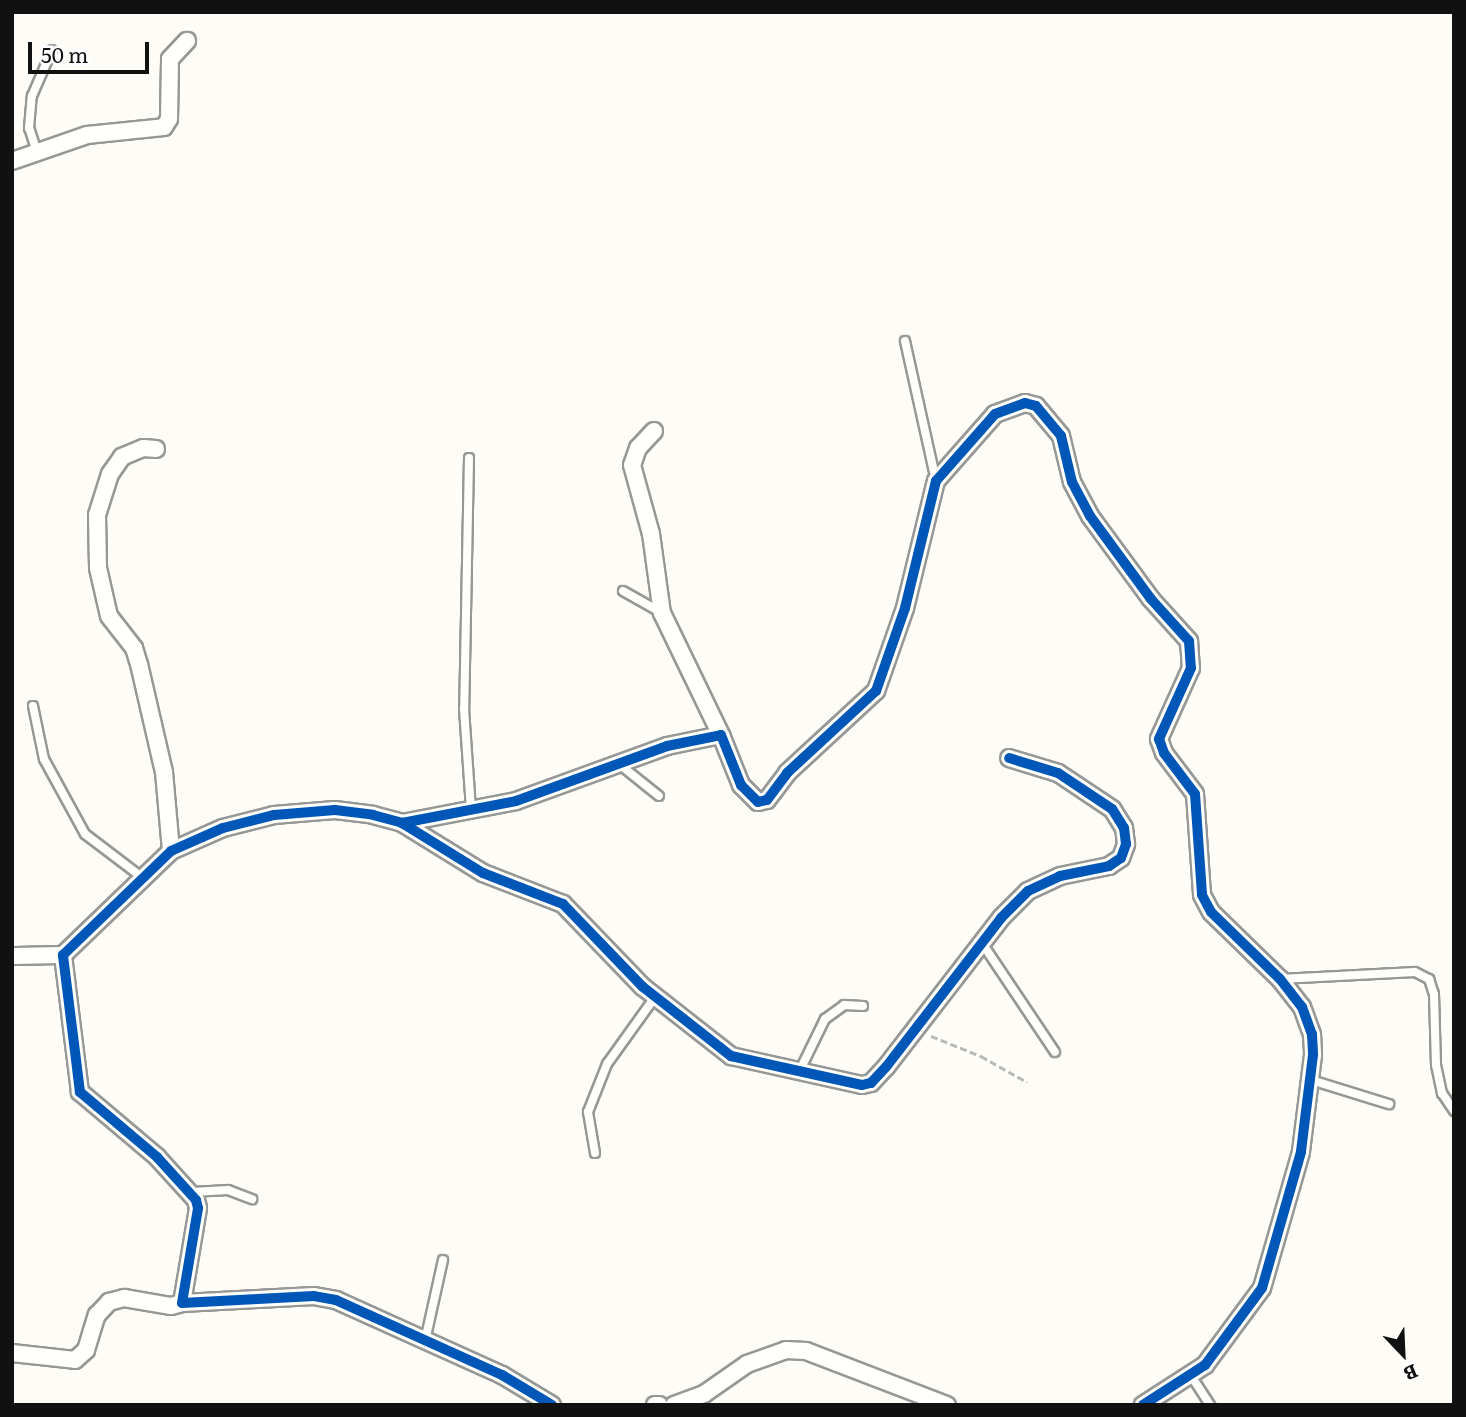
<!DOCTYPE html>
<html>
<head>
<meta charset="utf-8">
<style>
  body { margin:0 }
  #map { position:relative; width:1466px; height:1417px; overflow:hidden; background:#fdfcf7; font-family:Literata,serif }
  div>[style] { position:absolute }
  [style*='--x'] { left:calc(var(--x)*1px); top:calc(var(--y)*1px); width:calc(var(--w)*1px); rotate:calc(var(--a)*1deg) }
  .path>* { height:2.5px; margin-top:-1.25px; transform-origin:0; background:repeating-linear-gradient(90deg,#b9b9b8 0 7px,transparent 0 10.5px) }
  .roads { filter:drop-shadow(2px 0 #979795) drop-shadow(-2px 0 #979795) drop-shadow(0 2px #979795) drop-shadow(0 -2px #979795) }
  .service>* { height:8px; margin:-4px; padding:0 4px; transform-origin:4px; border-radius:4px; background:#fffffe }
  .minor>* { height:16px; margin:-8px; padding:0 8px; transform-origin:8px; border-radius:8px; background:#fffffe }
  .cycleway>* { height:10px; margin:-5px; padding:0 5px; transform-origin:5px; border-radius:5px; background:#0057b8 }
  span { translate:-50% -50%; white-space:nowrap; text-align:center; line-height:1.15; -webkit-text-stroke:7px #fff; paint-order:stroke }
  .frame { position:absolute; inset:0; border:14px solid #111; pointer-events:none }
  .north { position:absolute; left:1368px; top:1319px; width:70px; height:70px; -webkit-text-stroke:5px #fff; paint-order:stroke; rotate:157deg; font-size:19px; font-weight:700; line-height:28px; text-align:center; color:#111 }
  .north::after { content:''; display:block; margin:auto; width:24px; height:32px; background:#111; clip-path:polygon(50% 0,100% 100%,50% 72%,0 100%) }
  .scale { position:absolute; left:28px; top:42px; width:121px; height:32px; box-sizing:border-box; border:4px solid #111; border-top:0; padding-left:9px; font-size:21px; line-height:24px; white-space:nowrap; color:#111; -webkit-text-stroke:5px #fff; paint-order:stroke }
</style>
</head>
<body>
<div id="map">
  <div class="path">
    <i style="--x:931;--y:1036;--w:54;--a:21.8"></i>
    <i style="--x:981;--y:1056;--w:53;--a:29.5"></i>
  </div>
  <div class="roads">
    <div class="service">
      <i style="--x:37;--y:152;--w:25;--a:-108"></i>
      <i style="--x:29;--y:128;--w:32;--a:-85"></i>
      <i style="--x:32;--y:96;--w:50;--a:-66.5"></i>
      <i style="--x:905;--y:341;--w:143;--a:77.5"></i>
      <i style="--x:469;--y:458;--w:251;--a:91.1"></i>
      <i style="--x:464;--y:709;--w:100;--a:86"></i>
      <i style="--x:623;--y:591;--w:45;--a:29.4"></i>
      <i style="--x:33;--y:706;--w:54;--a:78.3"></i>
      <i style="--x:44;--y:759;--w:85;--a:61.3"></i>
      <i style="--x:85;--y:834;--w:73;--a:37.2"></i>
      <i style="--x:619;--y:764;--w:51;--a:38.7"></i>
      <i style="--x:982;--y:943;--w:131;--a:56.2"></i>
      <i style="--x:1280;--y:979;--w:135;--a:-3"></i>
      <i style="--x:1415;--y:972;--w:16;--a:27"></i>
      <i style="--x:1429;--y:979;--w:16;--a:72"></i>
      <i style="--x:1434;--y:994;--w:71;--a:88.4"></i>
      <i style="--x:1436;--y:1065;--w:29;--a:78"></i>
      <i style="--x:1442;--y:1093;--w:22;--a:56"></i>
      <i style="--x:800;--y:1070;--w:57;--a:-63.9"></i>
      <i style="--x:825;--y:1019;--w:24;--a:-36"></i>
      <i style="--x:844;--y:1005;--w:19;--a:3"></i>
      <i style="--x:1308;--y:1079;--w:85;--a:17.2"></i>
      <i style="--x:595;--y:1153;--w:42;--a:-99.7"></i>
      <i style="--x:588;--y:1112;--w:52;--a:-68.4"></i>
      <i style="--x:607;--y:1064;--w:82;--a:-54.4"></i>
      <i style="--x:192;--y:1192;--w:36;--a:-3"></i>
      <i style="--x:228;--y:1190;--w:26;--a:21"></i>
      <i style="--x:425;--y:1341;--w:83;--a:-77.5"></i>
      <i style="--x:1190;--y:1374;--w:37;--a:57"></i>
    </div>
    <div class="minor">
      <i style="--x:12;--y:161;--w:79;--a:-19.1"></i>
      <i style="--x:87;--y:135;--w:77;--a:-5.9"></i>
      <i style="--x:164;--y:127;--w:9;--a:-58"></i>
      <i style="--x:169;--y:119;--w:60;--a:-89"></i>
      <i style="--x:170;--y:59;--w:25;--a:-47"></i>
      <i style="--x:654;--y:431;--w:23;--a:133"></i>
      <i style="--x:638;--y:448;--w:18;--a:109"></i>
      <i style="--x:632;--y:465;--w:72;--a:74.6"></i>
      <i style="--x:651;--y:534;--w:80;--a:82.1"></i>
      <i style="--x:662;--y:613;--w:136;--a:64.2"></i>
      <i style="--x:156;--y:449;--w:13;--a:-176"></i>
      <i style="--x:143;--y:448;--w:23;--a:157"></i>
      <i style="--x:122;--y:457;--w:21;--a:125"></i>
      <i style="--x:110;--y:474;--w:43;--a:107.6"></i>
      <i style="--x:97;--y:515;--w:53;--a:88.9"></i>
      <i style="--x:98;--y:568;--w:49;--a:77.1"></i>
      <i style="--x:109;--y:616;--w:41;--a:52"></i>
      <i style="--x:134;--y:648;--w:17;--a:73"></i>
      <i style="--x:139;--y:664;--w:111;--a:77"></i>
      <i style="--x:164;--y:772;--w:79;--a:84.9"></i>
      <i style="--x:402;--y:823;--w:116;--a:-10.9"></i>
      <i style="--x:516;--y:801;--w:161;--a:-20"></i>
      <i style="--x:667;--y:746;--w:55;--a:-11.5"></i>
      <i style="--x:721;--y:735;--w:54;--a:68.2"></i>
      <i style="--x:741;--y:785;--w:24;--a:45"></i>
      <i style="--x:758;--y:802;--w:9;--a:-13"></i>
      <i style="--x:767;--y:800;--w:34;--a:-53"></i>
      <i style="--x:787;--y:773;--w:121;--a:-42.7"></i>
      <i style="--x:876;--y:691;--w:88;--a:-70.7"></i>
      <i style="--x:905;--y:608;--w:131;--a:-76.3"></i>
      <i style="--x:936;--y:481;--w:89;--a:-48.6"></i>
      <i style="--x:995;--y:414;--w:32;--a:-20"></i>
      <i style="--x:1025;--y:403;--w:11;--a:15"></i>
      <i style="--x:1036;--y:406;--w:39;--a:50"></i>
      <i style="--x:1061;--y:436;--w:47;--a:76.6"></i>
      <i style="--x:1072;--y:482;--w:38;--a:62"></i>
      <i style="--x:1090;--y:516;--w:103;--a:53.7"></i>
      <i style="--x:1151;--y:599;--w:57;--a:47.9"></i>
      <i style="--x:1189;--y:641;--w:27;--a:86"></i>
      <i style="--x:1191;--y:668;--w:78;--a:114.3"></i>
      <i style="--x:1159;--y:739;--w:15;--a:70"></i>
      <i style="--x:1164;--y:753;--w:51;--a:52.9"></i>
      <i style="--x:1195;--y:794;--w:101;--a:86"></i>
      <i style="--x:1202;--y:895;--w:19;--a:62"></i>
      <i style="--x:1211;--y:912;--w:96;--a:44.2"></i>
      <i style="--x:1280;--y:979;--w:36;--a:52"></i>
      <i style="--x:1302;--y:1007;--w:29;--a:70"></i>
      <i style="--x:1312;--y:1034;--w:21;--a:87"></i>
      <i style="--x:1313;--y:1055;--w:98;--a:97.1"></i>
      <i style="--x:1301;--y:1152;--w:141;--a:106"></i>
      <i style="--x:1262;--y:1288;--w:96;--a:126.5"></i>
      <i style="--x:1205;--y:1365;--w:74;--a:147.2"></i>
      <i style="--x:12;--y:956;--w:51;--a:-1.1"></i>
      <i style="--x:12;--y:1353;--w:63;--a:6.3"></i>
      <i style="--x:75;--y:1360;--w:15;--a:-42"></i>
      <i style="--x:86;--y:1350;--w:37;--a:-73"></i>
      <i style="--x:97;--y:1315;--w:18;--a:-47"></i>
      <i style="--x:109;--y:1302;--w:16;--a:-15"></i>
      <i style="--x:124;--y:1298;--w:48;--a:9.7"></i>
      <i style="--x:171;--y:1306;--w:11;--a:-15"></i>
      <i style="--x:552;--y:1405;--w:58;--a:-149"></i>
      <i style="--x:502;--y:1375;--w:182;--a:-155.7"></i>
      <i style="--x:336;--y:1300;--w:22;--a:-170"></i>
      <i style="--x:314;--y:1296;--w:132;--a:177"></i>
      <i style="--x:182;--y:1303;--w:96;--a:-80.4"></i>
      <i style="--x:198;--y:1208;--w:8;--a:-104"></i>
      <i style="--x:196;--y:1200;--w:58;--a:-132.2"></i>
      <i style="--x:157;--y:1157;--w:101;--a:-139.8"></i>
      <i style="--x:80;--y:1092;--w:138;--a:-97.1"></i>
      <i style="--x:63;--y:955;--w:150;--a:-43.9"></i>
      <i style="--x:171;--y:851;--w:57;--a:-23.9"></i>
      <i style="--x:223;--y:828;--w:53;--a:-14.3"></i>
      <i style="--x:274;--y:815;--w:61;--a:-4.7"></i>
      <i style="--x:335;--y:810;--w:38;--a:7"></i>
      <i style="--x:373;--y:815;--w:30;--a:15"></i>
      <i style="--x:402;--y:823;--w:95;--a:31.7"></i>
      <i style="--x:483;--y:873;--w:86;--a:21.2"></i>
      <i style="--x:563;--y:904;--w:115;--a:46.1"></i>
      <i style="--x:643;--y:987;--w:112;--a:38.1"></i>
      <i style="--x:731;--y:1056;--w:134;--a:12.5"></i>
      <i style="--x:862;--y:1085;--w:9;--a:-13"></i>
      <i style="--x:871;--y:1083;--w:22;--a:-47"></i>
      <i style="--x:886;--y:1067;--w:188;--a:-52.3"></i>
      <i style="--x:1001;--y:918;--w:38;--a:-45"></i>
      <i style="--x:1028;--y:891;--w:35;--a:-25"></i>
      <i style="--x:1060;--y:876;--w:50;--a:-11.5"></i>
      <i style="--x:1109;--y:866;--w:14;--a:-34"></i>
      <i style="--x:1121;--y:858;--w:15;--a:-70"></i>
      <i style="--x:1126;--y:844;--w:16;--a:-97"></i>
      <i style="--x:1124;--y:828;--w:22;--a:-122"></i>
      <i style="--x:1112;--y:809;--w:65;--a:-146.3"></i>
      <i style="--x:1058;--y:773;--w:51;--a:-163"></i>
      <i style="--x:655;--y:1405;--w:4;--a:0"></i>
      <i style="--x:674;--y:1405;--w:32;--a:-20"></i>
      <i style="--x:704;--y:1394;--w:52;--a:-34.9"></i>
      <i style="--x:747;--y:1364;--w:41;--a:-19.7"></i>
      <i style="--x:786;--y:1350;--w:20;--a:3"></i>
      <i style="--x:806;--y:1351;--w:151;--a:21"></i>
    </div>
  </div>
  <div class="cycleway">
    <i style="--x:402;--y:823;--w:116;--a:-10.9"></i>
    <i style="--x:516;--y:801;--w:161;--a:-20"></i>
    <i style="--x:667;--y:746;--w:55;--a:-11.5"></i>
    <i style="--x:721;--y:735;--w:54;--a:68.2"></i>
    <i style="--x:741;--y:785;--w:24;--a:45"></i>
    <i style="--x:758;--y:802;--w:9;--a:-13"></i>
    <i style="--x:767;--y:800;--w:34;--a:-53"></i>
    <i style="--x:787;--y:773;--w:121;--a:-42.7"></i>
    <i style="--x:876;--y:691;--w:88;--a:-70.7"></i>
    <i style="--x:905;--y:608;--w:131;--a:-76.3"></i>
    <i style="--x:936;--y:481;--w:89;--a:-48.6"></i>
    <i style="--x:995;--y:414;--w:32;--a:-20"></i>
    <i style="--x:1025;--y:403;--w:11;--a:15"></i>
    <i style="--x:1036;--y:406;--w:39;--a:50"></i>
    <i style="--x:1061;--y:436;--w:47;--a:76.6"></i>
    <i style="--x:1072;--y:482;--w:38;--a:62"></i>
    <i style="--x:1090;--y:516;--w:103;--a:53.7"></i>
    <i style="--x:1151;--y:599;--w:57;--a:47.9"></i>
    <i style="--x:1189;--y:641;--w:27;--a:86"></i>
    <i style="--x:1191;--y:668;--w:78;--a:114.3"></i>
    <i style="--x:1159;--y:739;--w:15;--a:70"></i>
    <i style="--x:1164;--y:753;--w:51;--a:52.9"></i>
    <i style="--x:1195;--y:794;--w:101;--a:86"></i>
    <i style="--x:1202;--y:895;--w:19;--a:62"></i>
    <i style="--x:1211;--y:912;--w:96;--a:44.2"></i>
    <i style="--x:1280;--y:979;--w:36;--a:52"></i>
    <i style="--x:1302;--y:1007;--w:29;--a:70"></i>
    <i style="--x:1312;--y:1034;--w:21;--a:87"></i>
    <i style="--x:1313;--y:1055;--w:98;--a:97.1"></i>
    <i style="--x:1301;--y:1152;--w:141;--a:106"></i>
    <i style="--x:1262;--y:1288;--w:96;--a:126.5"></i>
    <i style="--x:1205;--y:1365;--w:74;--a:147.2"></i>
    <i style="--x:552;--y:1405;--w:58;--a:-149"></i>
    <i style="--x:502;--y:1375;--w:182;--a:-155.7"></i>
    <i style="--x:336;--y:1300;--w:22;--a:-170"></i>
    <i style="--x:314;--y:1296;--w:132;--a:177"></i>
    <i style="--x:182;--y:1303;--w:96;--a:-80.4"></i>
    <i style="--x:198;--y:1208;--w:8;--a:-104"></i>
    <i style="--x:196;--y:1200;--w:58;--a:-132.2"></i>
    <i style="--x:157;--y:1157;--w:101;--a:-139.8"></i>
    <i style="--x:80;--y:1092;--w:138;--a:-97.1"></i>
    <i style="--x:63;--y:955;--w:150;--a:-43.9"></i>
    <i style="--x:171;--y:851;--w:57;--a:-23.9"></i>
    <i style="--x:223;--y:828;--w:53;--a:-14.3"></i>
    <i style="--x:274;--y:815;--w:61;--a:-4.7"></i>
    <i style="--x:335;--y:810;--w:38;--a:7"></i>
    <i style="--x:373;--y:815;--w:30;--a:15"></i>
    <i style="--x:402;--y:823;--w:95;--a:31.7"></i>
    <i style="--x:483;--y:873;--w:86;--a:21.2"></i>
    <i style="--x:563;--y:904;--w:115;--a:46.1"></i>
    <i style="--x:643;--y:987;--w:112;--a:38.1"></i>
    <i style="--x:731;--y:1056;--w:134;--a:12.5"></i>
    <i style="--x:862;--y:1085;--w:9;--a:-13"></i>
    <i style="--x:871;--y:1083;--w:22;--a:-47"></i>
    <i style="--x:886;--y:1067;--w:188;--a:-52.3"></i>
    <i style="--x:1001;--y:918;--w:38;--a:-45"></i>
    <i style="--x:1028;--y:891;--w:35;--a:-25"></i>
    <i style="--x:1060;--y:876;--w:50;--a:-11.5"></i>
    <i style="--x:1109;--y:866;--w:14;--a:-34"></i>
    <i style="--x:1121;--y:858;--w:15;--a:-70"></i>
    <i style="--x:1126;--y:844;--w:16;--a:-97"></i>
    <i style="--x:1124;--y:828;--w:22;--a:-122"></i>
    <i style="--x:1112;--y:809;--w:65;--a:-146.3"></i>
    <i style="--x:1058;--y:773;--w:51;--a:-163"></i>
  </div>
  <div class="frame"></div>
  <div class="north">B</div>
  <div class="scale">50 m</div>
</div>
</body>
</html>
